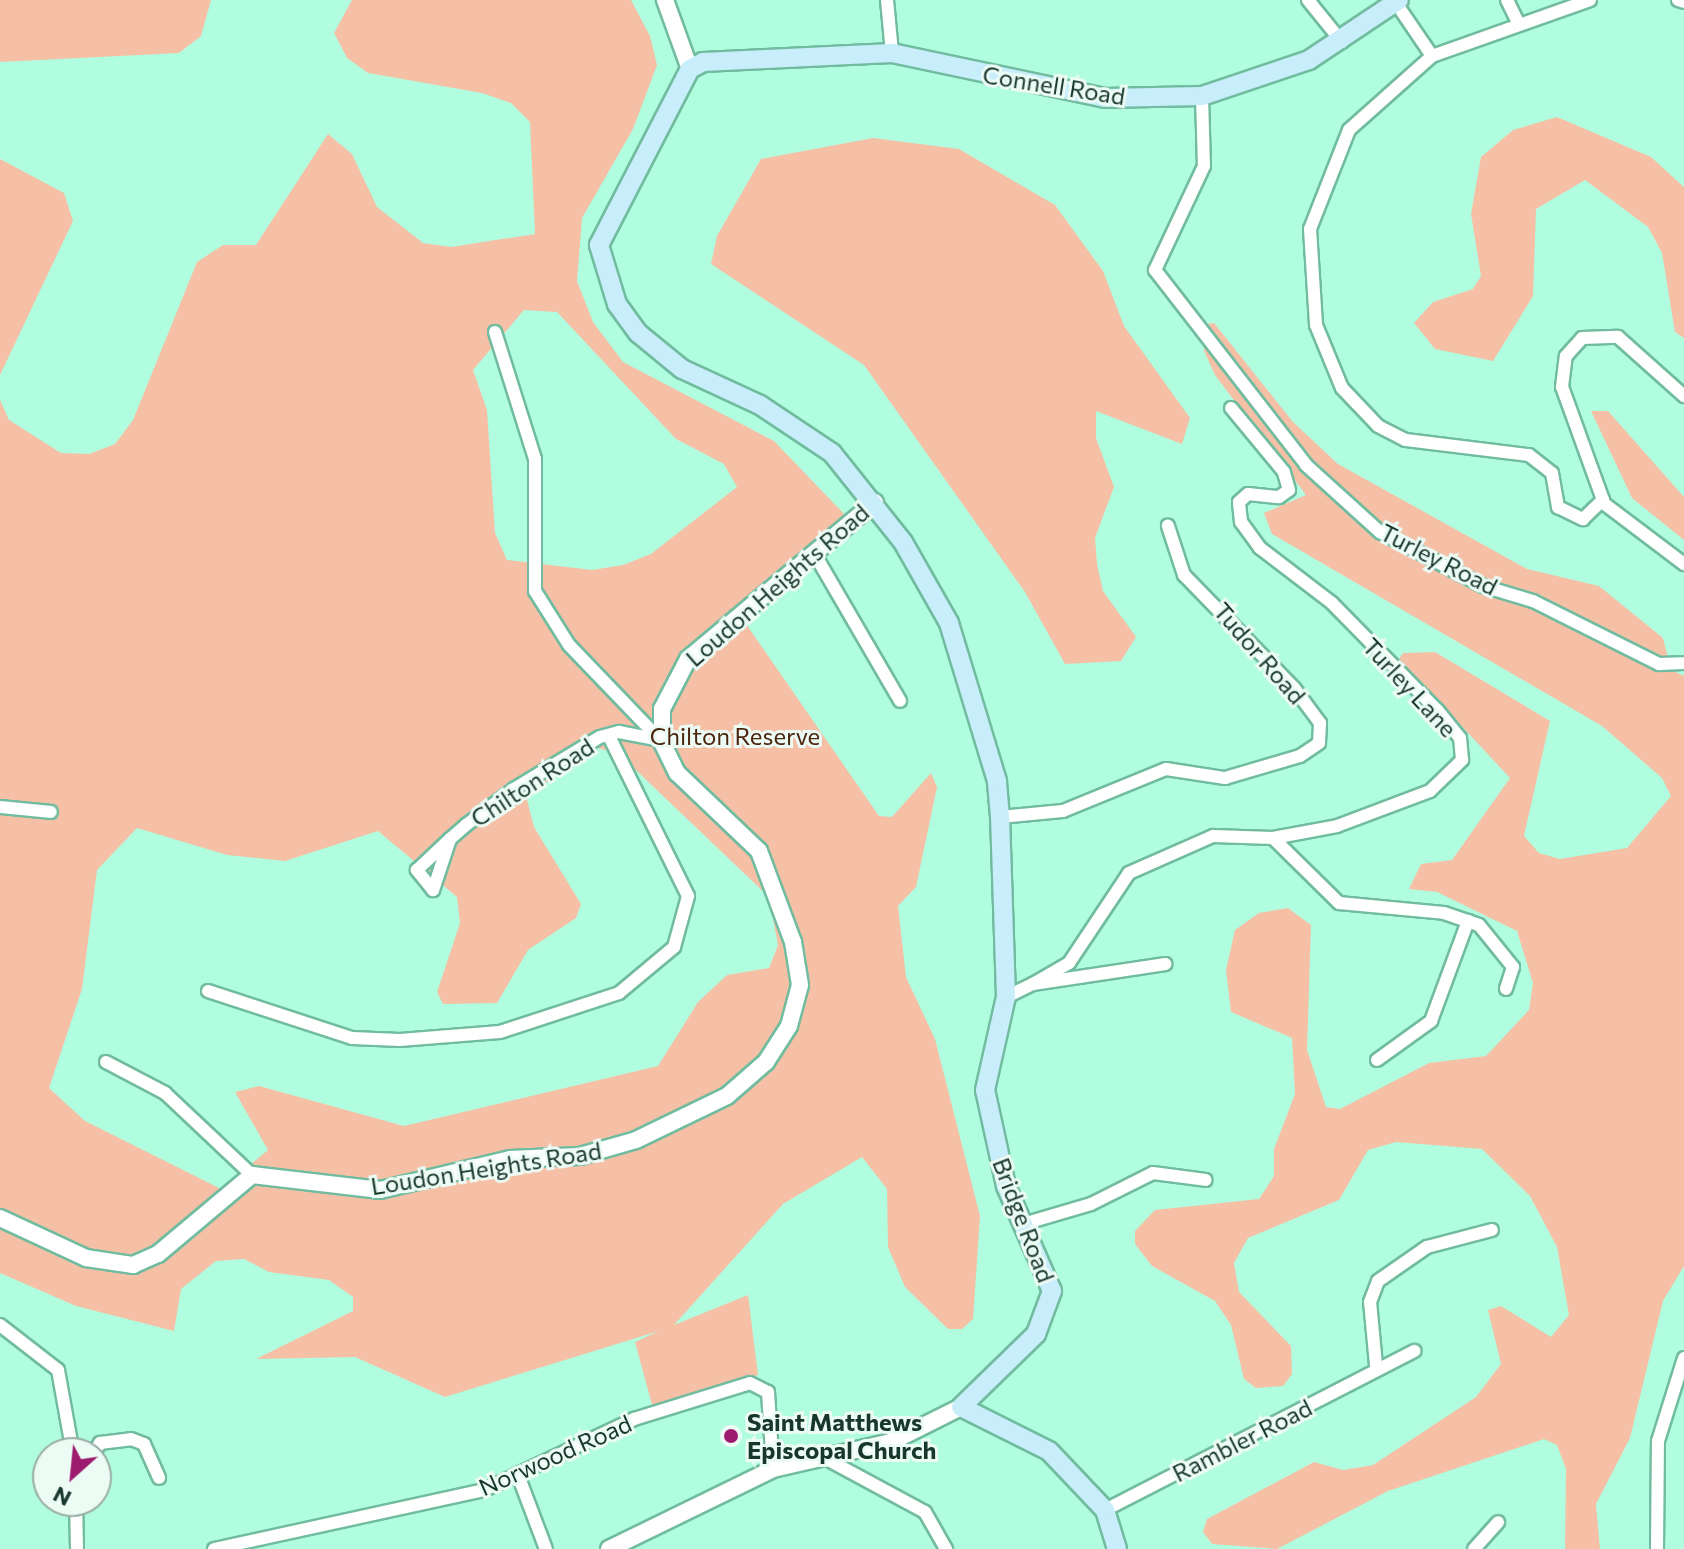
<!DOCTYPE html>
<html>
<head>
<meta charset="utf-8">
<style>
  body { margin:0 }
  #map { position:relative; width:1684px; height:1549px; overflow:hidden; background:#b1fddf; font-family:Commissioner,sans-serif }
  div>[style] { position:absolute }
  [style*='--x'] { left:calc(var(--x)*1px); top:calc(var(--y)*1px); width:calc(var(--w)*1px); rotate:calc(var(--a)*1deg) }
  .green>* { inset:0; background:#f5c0a6 }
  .roads { filter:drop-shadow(2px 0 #71bc9f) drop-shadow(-2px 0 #71bc9f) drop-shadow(0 2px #71bc9f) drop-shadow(0 -2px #71bc9f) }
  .minor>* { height:12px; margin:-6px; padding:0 6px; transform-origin:6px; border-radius:6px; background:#fff }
  .tertiary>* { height:16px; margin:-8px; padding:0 8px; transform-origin:8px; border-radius:8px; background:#fff }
  .secondary>* { height:18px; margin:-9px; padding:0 9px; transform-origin:9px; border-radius:9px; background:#c8edfb }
  .dots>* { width:22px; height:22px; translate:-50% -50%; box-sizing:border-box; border:4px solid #edfbf5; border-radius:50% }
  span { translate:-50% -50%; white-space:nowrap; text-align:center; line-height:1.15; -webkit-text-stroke:6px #edfbf5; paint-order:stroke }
  .street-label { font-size:24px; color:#18372c }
  .park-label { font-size:24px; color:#4c250e }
  .poi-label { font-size:24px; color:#18372c; font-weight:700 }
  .left { translate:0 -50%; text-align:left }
  .north { position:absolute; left:32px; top:1437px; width:80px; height:80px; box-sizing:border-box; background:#edfbf5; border:2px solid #98ada5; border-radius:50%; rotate:207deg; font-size:22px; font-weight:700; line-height:32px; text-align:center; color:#18372c }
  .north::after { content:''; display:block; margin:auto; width:28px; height:36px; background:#9e1c6f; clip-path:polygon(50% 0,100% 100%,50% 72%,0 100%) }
</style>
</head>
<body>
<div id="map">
  <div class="green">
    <i style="clip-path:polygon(0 0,211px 0,201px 36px,179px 53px,0 62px)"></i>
    <i style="clip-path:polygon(evenodd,352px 0,631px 0,650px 36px,657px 65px,633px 129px,582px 218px,577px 281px,593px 322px,623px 362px,774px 441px,848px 518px,737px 611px,879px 816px,892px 817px,931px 773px,937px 787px,916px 887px,898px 906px,906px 977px,935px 1039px,980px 1216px,973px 1319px,962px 1329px,948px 1329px,905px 1287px,888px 1247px,887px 1189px,862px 1157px,783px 1204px,674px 1325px,748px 1295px,758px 1375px,652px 1405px,635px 1342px,659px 1331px,445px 1397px,355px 1357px,256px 1359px,353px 1311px,353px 1297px,329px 1280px,269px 1272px,244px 1259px,216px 1261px,181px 1289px,174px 1331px,76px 1306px,0 1273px,0 400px,9px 420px,61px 453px,89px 454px,115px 444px,133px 420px,197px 262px,223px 245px,256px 245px,328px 134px,352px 154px,377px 207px,423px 243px,451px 247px,535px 234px,530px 122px,511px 103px,482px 93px,368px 73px,347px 58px,334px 33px,352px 0,524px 310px,557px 312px,676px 439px,724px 464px,737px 487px,651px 554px,623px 565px,592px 570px,507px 560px,495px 533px,487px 410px,473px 370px,524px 310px,352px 0,597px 748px,618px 753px,769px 897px,778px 945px,769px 968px,727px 975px,698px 1002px,658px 1066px,404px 1126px,259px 1086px,235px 1092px,268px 1150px,221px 1189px,85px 1121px,49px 1088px,82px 989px,97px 870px,137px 828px,227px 855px,285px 861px,378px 831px,457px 897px,460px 923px,437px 992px,443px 1004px,497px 1003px,528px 950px,576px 918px,581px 904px,534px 827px,526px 796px,597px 748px)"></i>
    <i style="clip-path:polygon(1557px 117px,1651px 157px,1684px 187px,1684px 338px,1675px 332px,1662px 253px,1648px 227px,1585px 180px,1536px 209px,1533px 296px,1493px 361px,1435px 349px,1414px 323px,1433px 302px,1473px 289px,1481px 276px,1471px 214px,1481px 157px,1513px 130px)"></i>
    <i style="clip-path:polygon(873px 138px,959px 149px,1055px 205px,1103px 271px,1124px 326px,1190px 418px,1182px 444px,1096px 411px,1096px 438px,1114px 487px,1095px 538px,1097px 564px,1103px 591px,1136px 637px,1121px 661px,1065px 664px,1025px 592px,864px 365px,711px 264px,717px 236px,761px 159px)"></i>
    <i style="clip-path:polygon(0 159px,64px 193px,73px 221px,0 375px)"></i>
    <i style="clip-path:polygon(1214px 323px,1293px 422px,1338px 464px,1527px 569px,1599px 586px,1663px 638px,1671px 670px,1684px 676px,1684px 1266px,1663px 1301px,1630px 1438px,1596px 1504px,1600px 1549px,1565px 1549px,1566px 1469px,1557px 1445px,1544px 1439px,1388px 1491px,1277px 1549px,1212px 1544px,1203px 1532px,1207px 1519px,1314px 1462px,1343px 1470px,1373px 1465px,1476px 1397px,1501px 1364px,1488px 1310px,1501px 1306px,1551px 1337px,1569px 1315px,1557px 1247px,1530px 1196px,1482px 1149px,1396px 1142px,1368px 1150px,1339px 1200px,1248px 1238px,1234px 1263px,1239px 1292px,1291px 1346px,1292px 1374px,1283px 1386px,1256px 1388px,1244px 1379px,1231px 1325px,1215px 1301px,1152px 1266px,1135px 1244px,1135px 1231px,1155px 1210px,1259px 1199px,1274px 1176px,1274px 1149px,1295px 1094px,1292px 1038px,1231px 1012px,1226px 970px,1235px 930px,1259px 913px,1288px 908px,1311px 925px,1307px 1050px,1326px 1107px,1340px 1109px,1429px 1063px,1486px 1056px,1529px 1010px,1533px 983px,1517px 931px,1437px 892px,1409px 889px,1421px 864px,1452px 860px,1510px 778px,1399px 659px,1403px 653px,1435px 652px,1550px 721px,1524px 836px,1539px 853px,1560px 859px,1627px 848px,1671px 796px,1662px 778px,1602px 726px,1272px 534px,1264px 513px,1306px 495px,1215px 375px,1204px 351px,1207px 324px)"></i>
    <i style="clip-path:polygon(1591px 411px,1608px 411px,1684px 497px,1684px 540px,1632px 498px)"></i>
  </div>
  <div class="roads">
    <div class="minor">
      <i style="--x:887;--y:0;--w:53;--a:84.6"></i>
      <i style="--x:1308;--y:0;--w:54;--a:51"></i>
      <i style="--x:1507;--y:0;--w:25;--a:64"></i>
      <i style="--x:1590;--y:0;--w:168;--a:160.5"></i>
      <i style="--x:1432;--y:56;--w:111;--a:138.3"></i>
      <i style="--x:1349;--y:130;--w:106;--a:111.5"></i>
      <i style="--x:1310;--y:229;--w:96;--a:86.4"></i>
      <i style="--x:1316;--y:325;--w:68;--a:67.6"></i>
      <i style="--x:1342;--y:388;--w:52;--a:46.5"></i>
      <i style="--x:1378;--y:426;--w:31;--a:27"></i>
      <i style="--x:1406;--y:440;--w:124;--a:7"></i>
      <i style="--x:1529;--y:455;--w:29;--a:38"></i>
      <i style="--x:1552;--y:473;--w:35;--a:80"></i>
      <i style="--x:1558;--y:507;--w:28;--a:26"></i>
      <i style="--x:1583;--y:519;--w:28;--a:-44"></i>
      <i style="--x:1603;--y:500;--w:120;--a:-109.9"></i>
      <i style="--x:1562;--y:387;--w:31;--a:-83"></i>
      <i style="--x:1566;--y:356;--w:24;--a:-48"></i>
      <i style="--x:1582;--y:338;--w:36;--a:-2"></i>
      <i style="--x:1618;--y:337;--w:89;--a:41.8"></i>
      <i style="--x:1678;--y:0;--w:6;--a:18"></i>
      <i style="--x:1396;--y:3;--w:64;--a:55.8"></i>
      <i style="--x:1202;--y:96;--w:70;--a:88.4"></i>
      <i style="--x:1204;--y:166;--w:115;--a:115.2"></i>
      <i style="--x:1155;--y:270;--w:247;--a:52.2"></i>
      <i style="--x:1306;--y:465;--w:100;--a:42.2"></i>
      <i style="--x:1380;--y:532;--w:116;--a:27.7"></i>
      <i style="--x:1483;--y:586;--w:52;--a:16.7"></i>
      <i style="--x:1533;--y:601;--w:141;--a:26.6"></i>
      <i style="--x:1659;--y:664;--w:25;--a:-2"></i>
      <i style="--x:495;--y:332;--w:133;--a:72.5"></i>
      <i style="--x:535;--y:459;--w:132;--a:90"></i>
      <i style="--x:535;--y:591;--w:64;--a:57.8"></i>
      <i style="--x:569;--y:645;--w:134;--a:46.2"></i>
      <i style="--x:1602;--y:502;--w:103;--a:37.1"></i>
      <i style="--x:814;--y:553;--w:171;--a:59.8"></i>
      <i style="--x:0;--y:807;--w:51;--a:5.6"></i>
      <i style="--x:1000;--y:817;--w:63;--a:-5.4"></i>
      <i style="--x:1063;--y:811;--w:111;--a:-22.2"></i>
      <i style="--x:1166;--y:769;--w:60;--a:8.7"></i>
      <i style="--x:1225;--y:778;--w:78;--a:-16.3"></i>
      <i style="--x:1300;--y:756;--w:23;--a:-34"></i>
      <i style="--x:1319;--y:743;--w:20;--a:-87"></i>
      <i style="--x:1320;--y:723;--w:44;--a:-126.6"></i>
      <i style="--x:1294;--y:688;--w:158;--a:-134.2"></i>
      <i style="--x:1184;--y:575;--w:52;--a:-108.1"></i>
      <i style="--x:1273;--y:838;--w:93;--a:44.6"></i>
      <i style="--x:1339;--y:903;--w:105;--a:5.4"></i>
      <i style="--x:1444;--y:913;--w:37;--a:19"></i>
      <i style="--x:1479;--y:925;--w:54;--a:51"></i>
      <i style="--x:1513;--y:967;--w:23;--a:108"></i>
      <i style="--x:450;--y:839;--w:54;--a:108.4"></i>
      <i style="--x:433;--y:890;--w:26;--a:-129"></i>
      <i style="--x:417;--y:870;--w:45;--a:-43.2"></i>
      <i style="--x:450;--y:839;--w:21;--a:-41"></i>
      <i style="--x:466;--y:825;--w:60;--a:-36.9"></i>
      <i style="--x:514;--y:789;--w:100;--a:-31.2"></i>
      <i style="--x:600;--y:737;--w:20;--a:-15"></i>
      <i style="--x:619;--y:732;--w:36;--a:11"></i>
      <i style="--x:1033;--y:984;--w:42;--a:-30.3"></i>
      <i style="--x:1069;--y:963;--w:108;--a:-56.3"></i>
      <i style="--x:1129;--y:873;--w:92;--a:-23.8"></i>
      <i style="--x:1213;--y:836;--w:60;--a:1.9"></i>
      <i style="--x:1273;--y:838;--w:65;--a:-10.6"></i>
      <i style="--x:1337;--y:826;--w:99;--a:-20.6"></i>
      <i style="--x:1430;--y:791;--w:45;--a:-44.1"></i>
      <i style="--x:1462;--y:760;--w:22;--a:-95"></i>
      <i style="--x:1460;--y:738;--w:36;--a:-129"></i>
      <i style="--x:1437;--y:710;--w:150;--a:-134.5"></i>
      <i style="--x:1332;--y:603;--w:91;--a:-142.6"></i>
      <i style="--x:1260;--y:548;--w:32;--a:-126"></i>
      <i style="--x:1241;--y:522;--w:20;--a:-96"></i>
      <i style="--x:1239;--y:502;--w:12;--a:-42"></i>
      <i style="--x:1248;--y:494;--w:31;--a:6"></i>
      <i style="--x:1279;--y:497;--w:12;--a:-35"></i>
      <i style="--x:1289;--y:490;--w:19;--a:-106"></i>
      <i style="--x:1284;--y:472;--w:83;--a:-129.6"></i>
      <i style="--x:208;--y:991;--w:151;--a:18.1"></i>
      <i style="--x:352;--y:1038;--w:48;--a:2.4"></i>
      <i style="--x:400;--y:1040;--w:100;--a:-4.6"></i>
      <i style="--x:500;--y:1032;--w:125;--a:-18.1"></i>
      <i style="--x:619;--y:993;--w:72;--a:-39.9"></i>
      <i style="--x:674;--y:947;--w:53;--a:-74.6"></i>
      <i style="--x:688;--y:896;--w:176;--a:-116.3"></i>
      <i style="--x:1006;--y:997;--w:30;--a:-26"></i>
      <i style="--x:1033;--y:984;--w:134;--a:-8.6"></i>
      <i style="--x:1377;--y:1060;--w:67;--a:-35.8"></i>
      <i style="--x:1431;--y:1021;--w:107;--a:-69.7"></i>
      <i style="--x:106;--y:1062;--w:67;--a:27.7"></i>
      <i style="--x:165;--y:1093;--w:120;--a:43.3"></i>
      <i style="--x:1023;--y:1224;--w:71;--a:-16.4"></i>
      <i style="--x:1091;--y:1204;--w:69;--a:-26.6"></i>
      <i style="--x:1153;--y:1173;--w:53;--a:7.5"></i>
      <i style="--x:0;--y:1325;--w:73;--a:37.8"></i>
      <i style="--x:58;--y:1370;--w:84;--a:79.8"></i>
      <i style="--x:1376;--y:1365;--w:63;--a:-95.4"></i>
      <i style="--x:1370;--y:1302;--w:22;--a:-69"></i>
      <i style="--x:1378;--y:1281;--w:60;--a:-34.8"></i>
      <i style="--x:1427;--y:1247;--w:67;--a:-14.7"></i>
      <i style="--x:94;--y:1453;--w:12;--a:-59"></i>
      <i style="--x:100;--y:1443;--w:31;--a:-7"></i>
      <i style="--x:131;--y:1439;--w:14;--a:21"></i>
      <i style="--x:144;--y:1444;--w:37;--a:66"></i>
      <i style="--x:821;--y:1456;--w:118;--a:28.3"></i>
      <i style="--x:925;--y:1512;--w:43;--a:60.4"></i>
      <i style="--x:518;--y:1475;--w:79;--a:69.3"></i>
      <i style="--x:76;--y:1501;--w:48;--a:88.8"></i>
      <i style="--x:1105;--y:1510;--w:348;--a:-27.2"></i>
      <i style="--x:214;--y:1549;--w:276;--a:-12.3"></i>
      <i style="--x:484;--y:1490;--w:166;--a:-25.3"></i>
      <i style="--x:634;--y:1419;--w:121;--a:-17.2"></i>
      <i style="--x:750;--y:1383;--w:20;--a:27"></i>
      <i style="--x:768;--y:1392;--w:77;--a:86.3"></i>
      <i style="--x:1474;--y:1549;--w:36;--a:-48"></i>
      <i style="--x:1657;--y:1549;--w:108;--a:-89.5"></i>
      <i style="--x:1658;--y:1441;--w:87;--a:-72.6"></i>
    </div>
    <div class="tertiary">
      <i style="--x:665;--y:0;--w:73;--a:70.1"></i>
      <i style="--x:0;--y:1218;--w:95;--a:24.9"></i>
      <i style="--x:86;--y:1258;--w:48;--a:8.5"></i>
      <i style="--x:133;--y:1265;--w:27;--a:-24"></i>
      <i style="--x:158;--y:1254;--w:123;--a:-40"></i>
      <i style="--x:252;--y:1175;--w:129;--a:6.7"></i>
      <i style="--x:380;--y:1190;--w:134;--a:-13.4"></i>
      <i style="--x:510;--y:1159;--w:70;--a:-2.5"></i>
      <i style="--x:580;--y:1156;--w:58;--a:-15.9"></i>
      <i style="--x:636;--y:1140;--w:101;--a:-25.8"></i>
      <i style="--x:727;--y:1096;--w:52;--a:-41.1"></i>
      <i style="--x:766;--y:1062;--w:43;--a:-57.4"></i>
      <i style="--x:789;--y:1026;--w:42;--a:-75"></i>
      <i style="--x:800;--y:985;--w:44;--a:-99.2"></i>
      <i style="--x:793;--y:942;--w:97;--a:-110.5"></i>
      <i style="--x:759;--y:851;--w:113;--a:-136.4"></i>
      <i style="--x:677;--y:773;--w:34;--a:-116"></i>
      <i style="--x:662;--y:742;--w:33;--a:-90"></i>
      <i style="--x:662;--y:709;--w:56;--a:-62.5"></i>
      <i style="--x:688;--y:659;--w:244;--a:-40"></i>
      <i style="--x:609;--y:1549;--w:182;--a:-26"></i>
      <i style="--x:773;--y:1469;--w:121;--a:-12.9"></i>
      <i style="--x:891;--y:1442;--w:78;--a:-26.6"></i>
    </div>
    <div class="secondary">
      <i style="--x:1117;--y:1549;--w:41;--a:-107.1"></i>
      <i style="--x:1105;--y:1510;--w:81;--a:-133.5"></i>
      <i style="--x:1049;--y:1451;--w:98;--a:-153.4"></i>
      <i style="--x:961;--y:1407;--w:105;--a:-44.2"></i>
      <i style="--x:1036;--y:1334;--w:46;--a:-69.6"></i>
      <i style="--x:1052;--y:1291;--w:115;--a:-113.7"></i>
      <i style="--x:1006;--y:1186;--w:98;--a:-102.3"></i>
      <i style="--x:985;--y:1090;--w:95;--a:-77.3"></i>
      <i style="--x:1006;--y:997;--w:180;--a:-91.9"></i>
      <i style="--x:1000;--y:817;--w:36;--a:-95"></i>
      <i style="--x:997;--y:781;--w:165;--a:-106.9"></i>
      <i style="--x:949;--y:623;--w:93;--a:-119.6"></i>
      <i style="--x:903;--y:542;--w:114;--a:-128.6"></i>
      <i style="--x:832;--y:453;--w:87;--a:-146.3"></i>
      <i style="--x:760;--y:405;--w:86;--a:-155.2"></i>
      <i style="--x:682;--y:369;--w:57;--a:-140.7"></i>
      <i style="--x:638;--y:333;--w:36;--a:-126"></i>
      <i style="--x:617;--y:304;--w:62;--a:-107"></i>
      <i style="--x:599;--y:245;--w:198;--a:-62.7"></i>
      <i style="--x:690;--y:69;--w:15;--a:-28"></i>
      <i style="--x:703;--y:62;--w:189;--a:-2.7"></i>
      <i style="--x:892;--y:53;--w:218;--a:11.9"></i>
      <i style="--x:1105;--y:98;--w:97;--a:-1.2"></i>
      <i style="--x:1202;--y:96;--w:113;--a:-18.6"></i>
      <i style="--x:1309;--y:60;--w:108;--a:-33.7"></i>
    </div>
  </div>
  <div class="dots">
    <i style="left:731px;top:1436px;background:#9e1c6f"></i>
  </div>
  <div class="street-label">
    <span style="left:1054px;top:85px;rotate:9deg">Connell Road</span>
    <span style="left:1439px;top:559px;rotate:27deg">Turley Road</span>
    <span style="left:777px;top:585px;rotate:-41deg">Loudon Heights Road</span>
    <span style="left:1260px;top:653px;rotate:49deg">Tudor Road</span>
    <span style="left:1410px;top:687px;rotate:47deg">Turley Lane</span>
    <span style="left:532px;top:782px;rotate:-33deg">Chilton Road</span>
    <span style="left:486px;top:1168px;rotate:-9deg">Loudon Heights Road</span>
    <span style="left:1024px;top:1220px;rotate:69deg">Bridge Road</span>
    <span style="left:1242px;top:1440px;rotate:-27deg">Rambler Road</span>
    <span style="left:555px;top:1455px;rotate:-24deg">Norwood Road</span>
  </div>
  <div class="park-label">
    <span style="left:735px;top:736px">Chilton Reserve</span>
  </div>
  <div class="poi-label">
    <span class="left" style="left:747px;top:1436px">Saint Matthews<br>Episcopal Church</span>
  </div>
  <div class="north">N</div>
</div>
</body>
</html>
